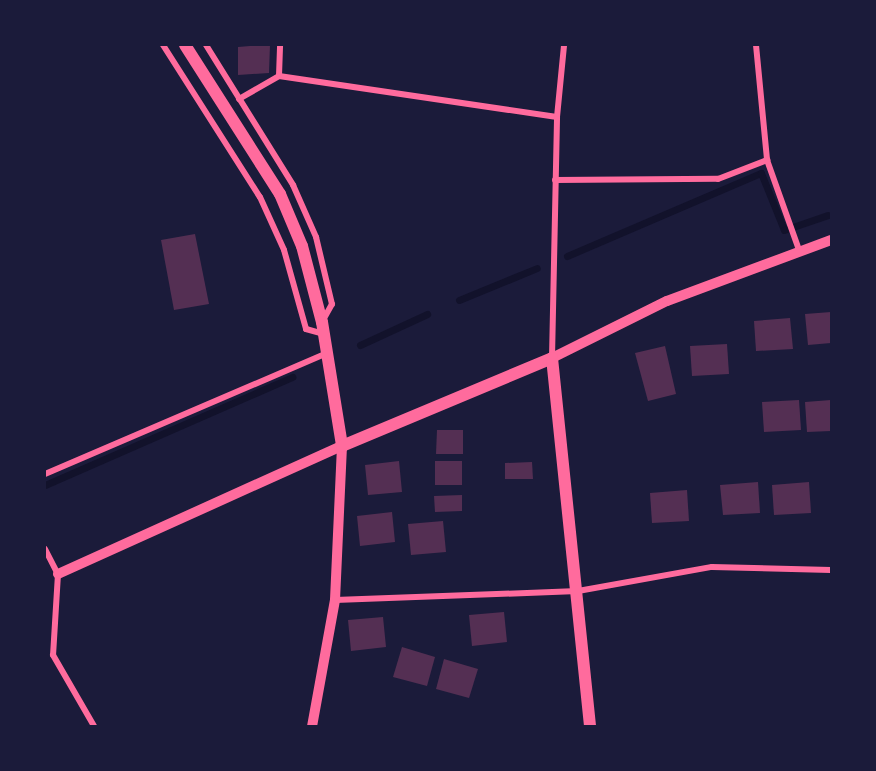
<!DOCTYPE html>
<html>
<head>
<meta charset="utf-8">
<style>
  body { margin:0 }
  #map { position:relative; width:876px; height:771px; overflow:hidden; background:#1b1b3a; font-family:"Alegreya Sans",sans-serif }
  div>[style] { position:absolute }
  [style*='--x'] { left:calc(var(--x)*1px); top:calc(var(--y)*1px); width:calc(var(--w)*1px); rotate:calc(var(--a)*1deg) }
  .stream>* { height:7px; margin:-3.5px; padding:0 3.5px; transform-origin:3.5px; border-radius:3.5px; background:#12122b }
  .building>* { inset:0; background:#542f53 }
  .minor>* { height:6px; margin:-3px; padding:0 3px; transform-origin:3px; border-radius:3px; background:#ff6b9d }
  .tertiary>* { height:10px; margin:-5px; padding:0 5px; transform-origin:5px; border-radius:5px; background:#ff6b9d }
  .secondary>* { height:12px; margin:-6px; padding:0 6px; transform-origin:6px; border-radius:6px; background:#ff6b9d }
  span { translate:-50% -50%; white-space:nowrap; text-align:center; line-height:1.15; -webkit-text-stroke:6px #1b1b3a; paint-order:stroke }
  .frame { position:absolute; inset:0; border:46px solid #1b1b3a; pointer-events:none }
</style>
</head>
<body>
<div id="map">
  <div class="stream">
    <i style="--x:567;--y:256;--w:211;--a:-23.2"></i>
    <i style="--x:761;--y:173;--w:61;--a:68"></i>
    <i style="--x:784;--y:230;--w:46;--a:-18.8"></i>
    <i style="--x:459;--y:300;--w:84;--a:-22.3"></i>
    <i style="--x:360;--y:345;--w:74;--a:-24.8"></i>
    <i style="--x:45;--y:485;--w:270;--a:-23.6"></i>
  </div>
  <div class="building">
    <i style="clip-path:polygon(262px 45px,270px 45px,269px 73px,238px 75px,238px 47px)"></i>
    <i style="clip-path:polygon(195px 234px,209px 304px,174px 310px,161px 240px)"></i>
    <i style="clip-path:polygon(831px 312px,831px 343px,808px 345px,805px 314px)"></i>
    <i style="clip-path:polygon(790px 318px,793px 349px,756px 351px,754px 321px)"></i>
    <i style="clip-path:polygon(727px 344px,729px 374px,692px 376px,690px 346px)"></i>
    <i style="clip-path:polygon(665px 346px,676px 394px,648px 401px,635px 353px)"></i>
    <i style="clip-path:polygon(799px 400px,801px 430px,764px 432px,762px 402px)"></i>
    <i style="clip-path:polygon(831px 400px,831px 431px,807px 432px,805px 402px)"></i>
    <i style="clip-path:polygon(437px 430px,463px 430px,463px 454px,436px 454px)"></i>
    <i style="clip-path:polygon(399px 461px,402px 492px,368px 495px,365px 465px)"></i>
    <i style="clip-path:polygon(435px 461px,462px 461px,462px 485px,435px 485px)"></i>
    <i style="clip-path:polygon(532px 462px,533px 479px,505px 479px,505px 463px)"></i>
    <i style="clip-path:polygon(758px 482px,760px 513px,723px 515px,720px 485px)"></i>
    <i style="clip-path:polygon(809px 482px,811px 513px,774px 515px,772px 485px)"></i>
    <i style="clip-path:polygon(687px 490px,689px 521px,652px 523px,650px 493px)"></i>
    <i style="clip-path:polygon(462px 495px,462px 511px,435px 512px,434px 496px)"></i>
    <i style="clip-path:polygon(392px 512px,395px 542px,360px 546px,357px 516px)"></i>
    <i style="clip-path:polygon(443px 521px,446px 552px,411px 555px,408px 524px)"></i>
    <i style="clip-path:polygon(504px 612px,507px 642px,472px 646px,469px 615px)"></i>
    <i style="clip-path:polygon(383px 617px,386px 647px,351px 651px,348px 620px)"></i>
    <i style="clip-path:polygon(402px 647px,435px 657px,427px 686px,393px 677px)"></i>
    <i style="clip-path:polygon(444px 659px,478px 669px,469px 698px,436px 689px)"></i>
  </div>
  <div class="minor">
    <i style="--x:163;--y:45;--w:180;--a:57.5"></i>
    <i style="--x:260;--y:197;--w:58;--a:65.6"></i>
    <i style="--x:284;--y:250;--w:82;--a:74.4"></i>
    <i style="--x:306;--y:329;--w:19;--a:16"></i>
    <i style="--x:206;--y:45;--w:165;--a:58.1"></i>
    <i style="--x:293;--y:185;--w:57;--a:66.1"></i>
    <i style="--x:316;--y:237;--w:69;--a:76.6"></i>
    <i style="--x:332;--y:304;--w:21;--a:119"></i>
    <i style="--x:756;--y:45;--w:116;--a:84.5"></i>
    <i style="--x:767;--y:160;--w:96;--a:70.4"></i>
    <i style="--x:279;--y:76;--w:31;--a:-88"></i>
    <i style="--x:239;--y:99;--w:46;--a:-29.9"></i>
    <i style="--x:279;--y:76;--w:281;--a:8.4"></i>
    <i style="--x:555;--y:180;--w:163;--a:-0.4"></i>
    <i style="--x:718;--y:179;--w:53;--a:-21.2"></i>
    <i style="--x:552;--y:358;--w:241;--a:-88.8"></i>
    <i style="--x:557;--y:117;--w:72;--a:-84.4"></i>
    <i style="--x:45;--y:474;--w:307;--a:-23.2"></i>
    <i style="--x:45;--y:549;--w:28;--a:63"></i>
    <i style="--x:58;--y:574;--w:81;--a:93.5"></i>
    <i style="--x:53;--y:655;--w:82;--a:60"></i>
    <i style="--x:335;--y:600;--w:243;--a:-2.1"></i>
    <i style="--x:578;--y:591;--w:136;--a:-10.2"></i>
    <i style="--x:712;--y:567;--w:119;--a:1.4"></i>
  </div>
  <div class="tertiary">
    <i style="--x:552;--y:358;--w:128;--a:-26.4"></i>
    <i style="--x:667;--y:301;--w:175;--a:-20.4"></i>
    <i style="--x:58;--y:574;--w:312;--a:-24.3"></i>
    <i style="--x:342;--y:446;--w:154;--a:92.6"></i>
    <i style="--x:335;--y:600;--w:128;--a:100.3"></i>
  </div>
  <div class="secondary">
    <i style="--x:185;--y:45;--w:177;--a:57.5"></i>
    <i style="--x:280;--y:194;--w:56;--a:67.1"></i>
    <i style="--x:302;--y:246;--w:79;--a:75.3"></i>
    <i style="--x:322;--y:322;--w:126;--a:80.8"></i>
    <i style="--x:342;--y:446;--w:228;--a:-22.7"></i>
    <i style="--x:552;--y:358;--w:370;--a:84.1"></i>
  </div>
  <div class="frame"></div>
</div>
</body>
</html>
